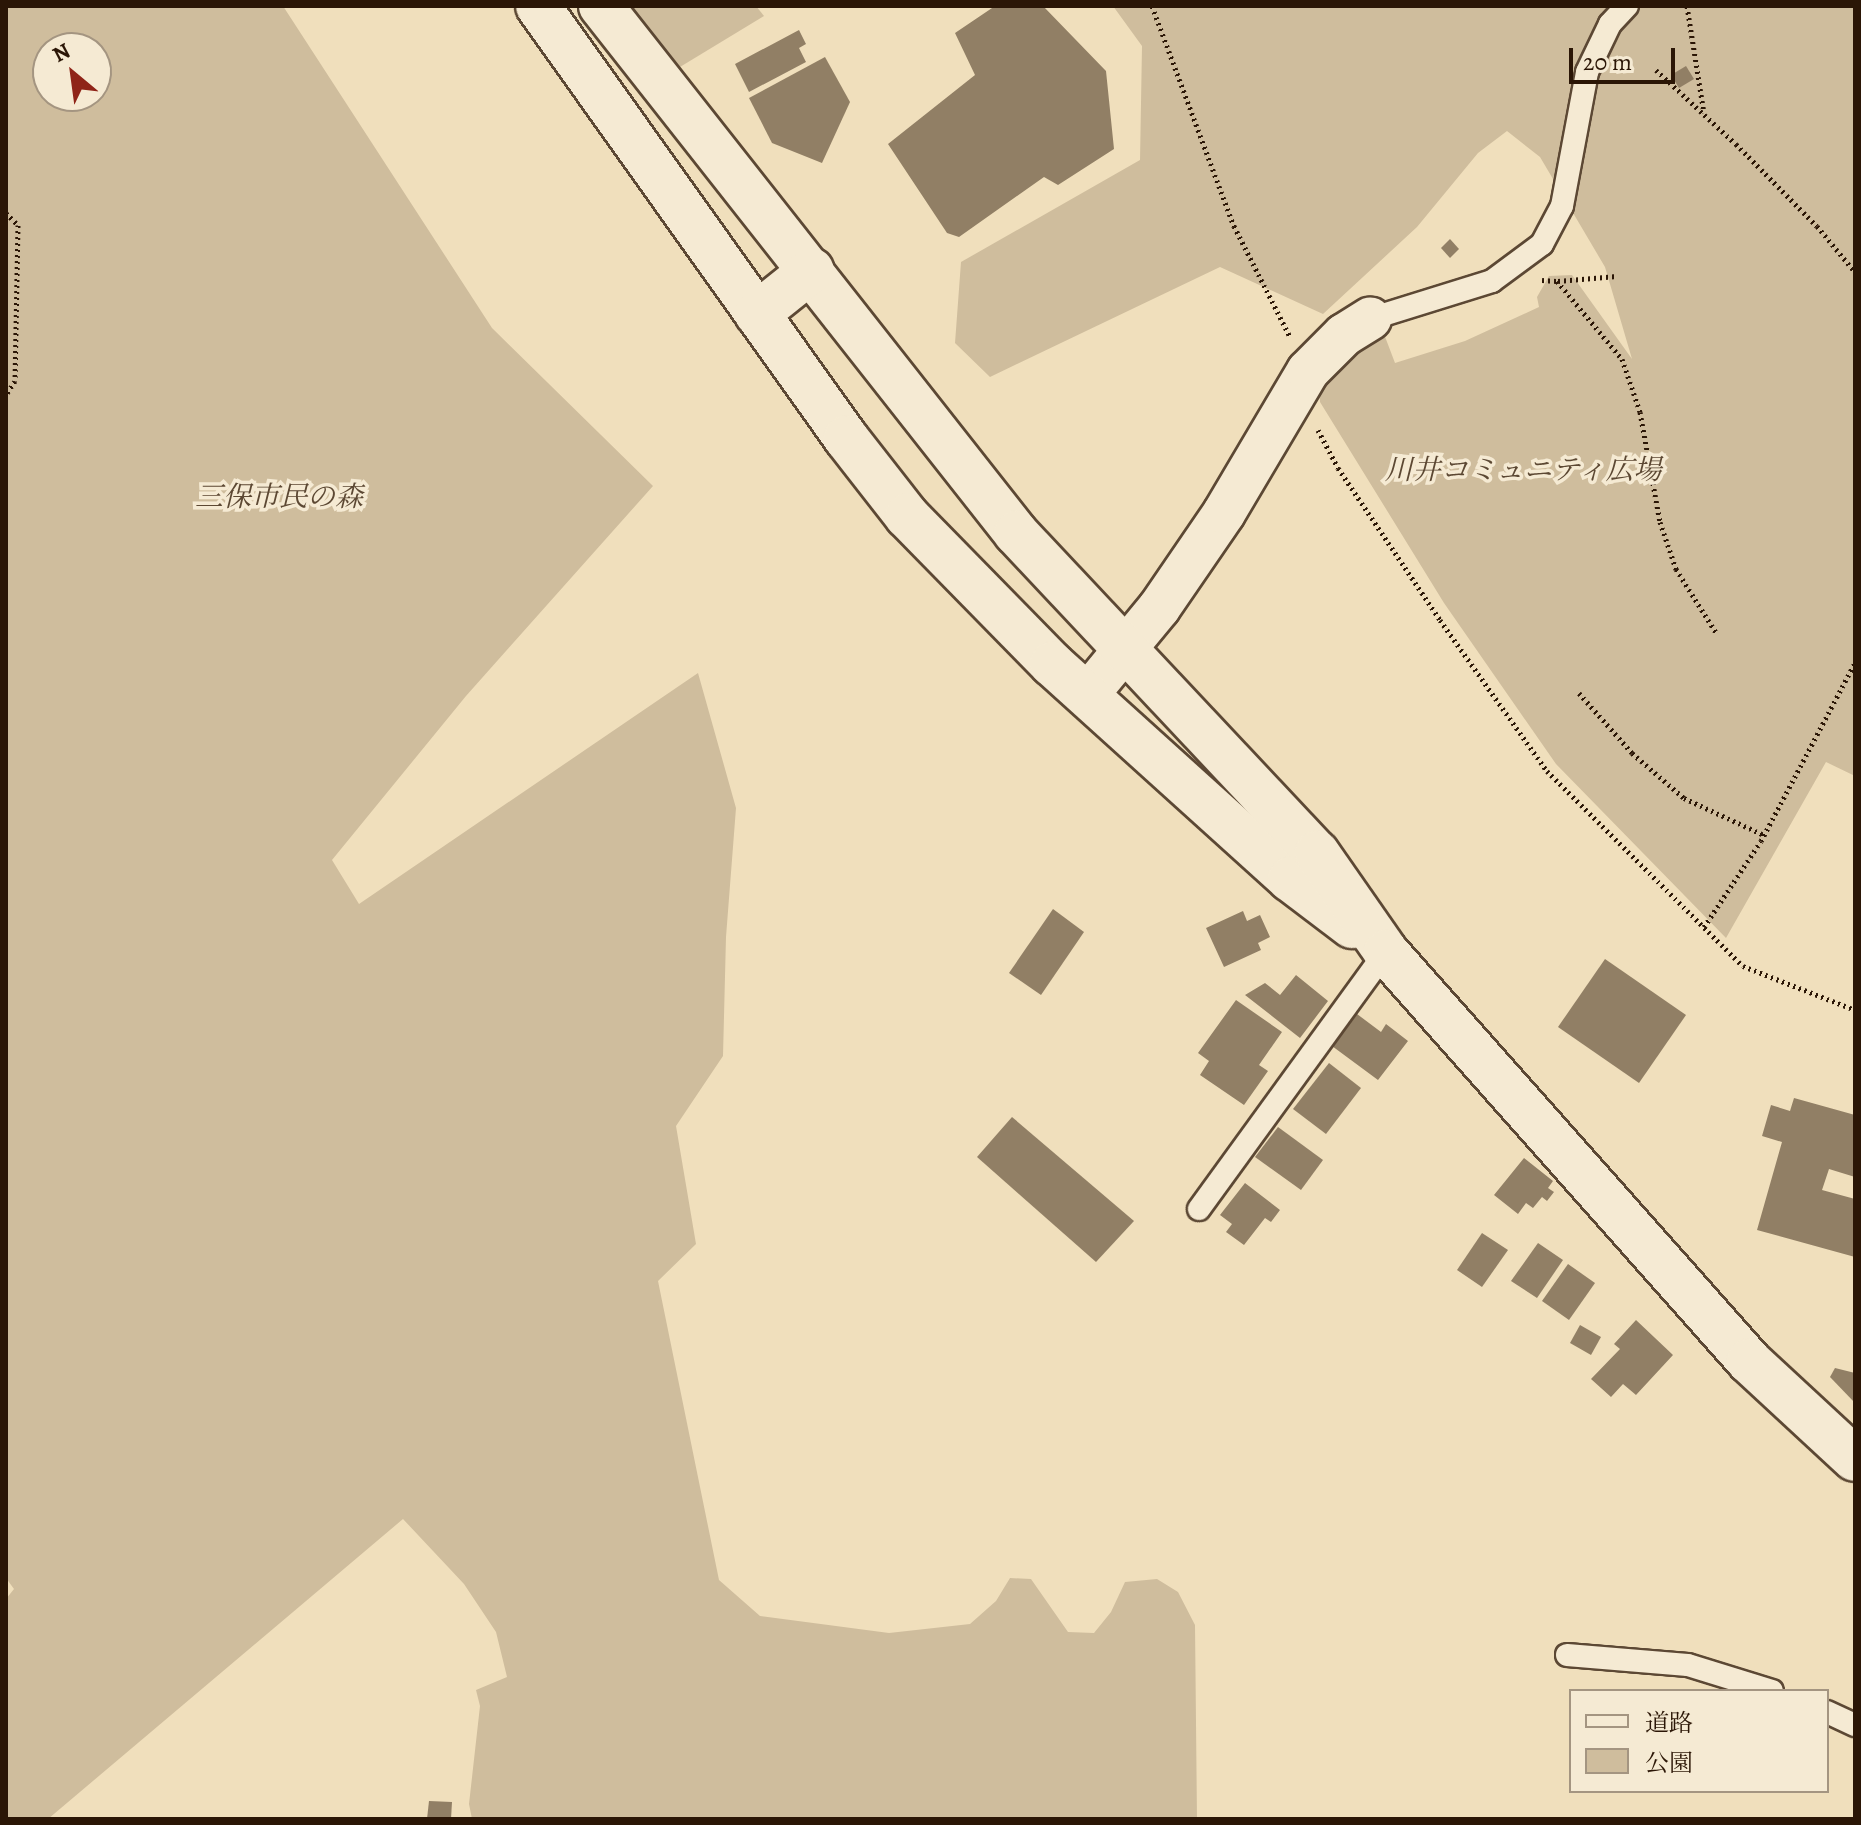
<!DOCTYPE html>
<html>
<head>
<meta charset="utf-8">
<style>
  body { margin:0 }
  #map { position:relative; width:1861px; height:1825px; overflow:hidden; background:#f0dfbc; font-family:Alegreya,"Noto Serif JP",serif }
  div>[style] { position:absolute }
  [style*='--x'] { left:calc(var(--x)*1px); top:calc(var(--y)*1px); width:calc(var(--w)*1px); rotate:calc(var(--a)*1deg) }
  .green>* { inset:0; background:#cfbd9d }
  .building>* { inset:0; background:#917f65 }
  .path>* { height:5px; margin-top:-2.5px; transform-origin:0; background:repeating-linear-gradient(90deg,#2b1606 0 2px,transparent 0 6px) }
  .roads { filter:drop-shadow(2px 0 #5c4834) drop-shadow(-2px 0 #5c4834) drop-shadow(0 2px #5c4834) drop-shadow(0 -2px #5c4834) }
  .lane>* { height:22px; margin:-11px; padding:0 11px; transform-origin:11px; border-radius:11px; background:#f5ead3 }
  .street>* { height:42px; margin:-21px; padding:0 21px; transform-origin:21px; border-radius:21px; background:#f5ead3 }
  .secondary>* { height:44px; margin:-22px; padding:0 22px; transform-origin:22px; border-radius:22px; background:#f5ead3 }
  span { translate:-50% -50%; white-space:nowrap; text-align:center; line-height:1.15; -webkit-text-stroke:7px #f5ead3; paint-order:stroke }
  .park-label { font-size:28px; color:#5c4833; font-style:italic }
  .frame { position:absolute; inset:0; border:8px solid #2b1606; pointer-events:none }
  .legend { position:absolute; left:1569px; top:1689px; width:260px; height:104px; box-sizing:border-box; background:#f5ead3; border:2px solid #a49581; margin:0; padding:10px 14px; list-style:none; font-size:24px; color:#2b1606 }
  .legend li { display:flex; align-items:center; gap:16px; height:40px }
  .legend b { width:40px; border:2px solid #a49581 }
  .north { position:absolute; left:32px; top:32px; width:80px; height:80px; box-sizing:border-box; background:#f5ead3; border:2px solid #a49581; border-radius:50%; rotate:331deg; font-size:22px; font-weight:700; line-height:32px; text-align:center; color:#2b1606 }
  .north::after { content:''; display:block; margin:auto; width:28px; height:36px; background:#8f2418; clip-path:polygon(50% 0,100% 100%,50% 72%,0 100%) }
  .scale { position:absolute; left:1569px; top:48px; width:106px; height:36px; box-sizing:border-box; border:4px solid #2b1606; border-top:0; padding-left:10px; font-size:24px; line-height:28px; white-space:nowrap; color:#2b1606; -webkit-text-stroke:6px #f5ead3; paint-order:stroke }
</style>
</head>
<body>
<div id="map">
  <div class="green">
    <i style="clip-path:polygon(evenodd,6px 6px,283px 6px,492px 328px,653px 486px,466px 696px,332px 860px,359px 904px,698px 673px,736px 808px,726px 937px,723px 1056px,676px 1126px,696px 1244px,658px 1281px,719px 1580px,760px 1616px,889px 1633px,970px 1624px,996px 1601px,1010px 1578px,1031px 1579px,1068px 1632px,1094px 1633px,1111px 1612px,1125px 1582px,1157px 1579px,1178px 1592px,1195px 1625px,1197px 1819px,472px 1819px,469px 1804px,480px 1706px,476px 1690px,507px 1677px,496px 1632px,464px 1584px,403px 1519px,48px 1819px,6px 1819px,6px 1599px,14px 1589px,6px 1578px,6px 6px,48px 48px,96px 48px,96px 96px,48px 96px,48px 48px)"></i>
    <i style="clip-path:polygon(623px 6px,756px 6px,764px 16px,675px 70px)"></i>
    <i style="clip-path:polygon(1113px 6px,1855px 6px,1855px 776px,1826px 762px,1726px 938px,1556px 764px,1444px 603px,1320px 402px,1319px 383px,1372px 335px,1384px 334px,1395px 363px,1465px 341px,1539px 307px,1537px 297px,1549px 276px,1572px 275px,1632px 359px,1605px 267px,1540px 157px,1507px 131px,1478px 153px,1417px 227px,1323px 314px,1220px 267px,990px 377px,955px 343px,961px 262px,1140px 160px,1142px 46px)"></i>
  </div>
  <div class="building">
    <i style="clip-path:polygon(995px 6px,1043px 6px,1106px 71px,1114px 149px,1058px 185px,1044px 177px,959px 237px,947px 233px,888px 144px,975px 75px,955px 33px)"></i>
    <i style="clip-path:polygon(799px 30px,806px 44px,799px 48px,806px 62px,749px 92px,735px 64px)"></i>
    <i style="clip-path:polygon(825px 57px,850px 102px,822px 163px,772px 143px,749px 98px)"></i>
    <i style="clip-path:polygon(1686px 66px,1694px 79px,1679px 88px,1671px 75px)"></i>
    <i style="clip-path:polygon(1450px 239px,1459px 249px,1450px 258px,1441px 248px)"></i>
    <i style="clip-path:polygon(1053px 909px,1084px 932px,1041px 995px,1009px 973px)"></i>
    <i style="clip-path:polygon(1243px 911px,1247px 921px,1260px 915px,1270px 937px,1258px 943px,1261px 950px,1224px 967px,1206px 928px)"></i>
    <i style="clip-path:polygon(1605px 959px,1686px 1015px,1639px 1083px,1558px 1027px)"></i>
    <i style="clip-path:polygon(1296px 975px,1328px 1001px,1300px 1038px,1245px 995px,1265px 983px,1280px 995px)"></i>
    <i style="clip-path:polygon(1236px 1000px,1282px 1032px,1259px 1065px,1268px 1071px,1244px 1105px,1200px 1075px,1209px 1061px,1198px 1053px)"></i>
    <i style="clip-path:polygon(1357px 1014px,1381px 1032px,1386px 1024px,1408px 1041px,1378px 1080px,1332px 1046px)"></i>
    <i style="clip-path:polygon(1329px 1063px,1361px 1088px,1326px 1134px,1293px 1109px)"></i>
    <i style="clip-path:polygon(1794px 1098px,1855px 1115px,1855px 1177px,1829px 1169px,1822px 1190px,1855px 1199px,1855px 1257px,1757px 1230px,1782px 1142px,1762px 1136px,1771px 1105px,1790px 1111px)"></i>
    <i style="clip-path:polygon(1012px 1117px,1134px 1221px,1096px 1262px,977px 1157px)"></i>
    <i style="clip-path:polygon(1278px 1127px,1323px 1160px,1301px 1190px,1255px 1157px)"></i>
    <i style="clip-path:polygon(1524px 1158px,1553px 1181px,1548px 1188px,1554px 1192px,1547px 1201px,1542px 1197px,1533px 1208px,1526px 1203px,1518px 1214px,1494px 1195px)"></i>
    <i style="clip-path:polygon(1245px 1183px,1280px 1210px,1271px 1222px,1265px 1218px,1244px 1245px,1226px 1232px,1232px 1224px,1220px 1215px)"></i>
    <i style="clip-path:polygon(1482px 1233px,1508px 1250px,1482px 1287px,1457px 1270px)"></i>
    <i style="clip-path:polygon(1538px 1243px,1563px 1260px,1537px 1298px,1511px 1281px)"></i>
    <i style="clip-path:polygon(1568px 1264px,1595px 1283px,1569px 1320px,1542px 1301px)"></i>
    <i style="clip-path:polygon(1636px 1320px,1673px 1355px,1636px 1395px,1623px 1384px,1611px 1397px,1591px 1379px,1620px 1349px,1614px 1344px)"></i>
    <i style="clip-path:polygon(1580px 1325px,1601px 1337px,1591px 1355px,1570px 1343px)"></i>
    <i style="clip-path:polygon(1835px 1368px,1855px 1373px,1855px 1403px,1830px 1377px)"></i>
    <i style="clip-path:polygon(429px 1801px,452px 1802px,451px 1819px,427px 1819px)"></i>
  </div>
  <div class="path">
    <i style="--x:1152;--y:6;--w:235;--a:69.6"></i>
    <i style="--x:1234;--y:226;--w:124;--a:63.2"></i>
    <i style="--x:1687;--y:6;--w:108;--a:81"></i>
    <i style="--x:1656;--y:70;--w:109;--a:42.8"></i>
    <i style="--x:1736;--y:144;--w:115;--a:45.4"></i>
    <i style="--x:1817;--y:226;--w:60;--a:50.4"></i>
    <i style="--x:6;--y:213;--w:17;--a:45"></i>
    <i style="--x:18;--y:225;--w:156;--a:91.1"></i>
    <i style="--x:15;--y:381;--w:17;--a:123"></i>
    <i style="--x:1542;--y:280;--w:15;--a:4"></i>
    <i style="--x:1557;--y:281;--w:102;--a:50.2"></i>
    <i style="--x:1622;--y:359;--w:56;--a:71.2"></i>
    <i style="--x:1640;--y:412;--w:112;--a:79.7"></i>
    <i style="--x:1660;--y:522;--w:50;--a:71.2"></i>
    <i style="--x:1676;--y:569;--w:77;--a:57.8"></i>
    <i style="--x:1558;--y:281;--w:59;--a:-4.8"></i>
    <i style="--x:1318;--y:430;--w:43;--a:62.2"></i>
    <i style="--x:1338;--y:468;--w:183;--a:56.1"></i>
    <i style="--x:1440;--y:620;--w:185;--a:54.7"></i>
    <i style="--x:1547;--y:771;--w:276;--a:44.9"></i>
    <i style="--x:1743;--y:966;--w:120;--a:21.4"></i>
    <i style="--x:1579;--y:693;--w:80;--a:48.5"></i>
    <i style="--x:1632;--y:753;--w:69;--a:40.9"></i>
    <i style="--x:1684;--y:798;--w:88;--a:24.8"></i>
    <i style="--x:1704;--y:927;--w:103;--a:-56.5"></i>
    <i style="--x:1761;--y:841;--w:201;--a:-62.2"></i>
  </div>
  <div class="roads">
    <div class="lane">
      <i style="--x:1370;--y:319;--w:128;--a:-17.3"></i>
      <i style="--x:1492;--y:281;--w:62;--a:-36.5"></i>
      <i style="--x:1542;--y:244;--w:43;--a:-62.2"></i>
      <i style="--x:1562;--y:206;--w:136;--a:-79.4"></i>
      <i style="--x:1587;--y:72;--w:53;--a:-64.4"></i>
      <i style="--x:1610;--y:24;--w:25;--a:-47"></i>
      <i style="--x:1199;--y:1209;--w:318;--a:-54"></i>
      <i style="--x:1567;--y:1655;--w:121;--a:4.7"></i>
      <i style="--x:1688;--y:1665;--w:88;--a:17.2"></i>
      <i style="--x:1827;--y:1712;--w:31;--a:25"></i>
    </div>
    <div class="street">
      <i style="--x:1088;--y:694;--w:112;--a:-50.5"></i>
      <i style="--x:1159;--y:608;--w:115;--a:-55.6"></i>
      <i style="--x:1224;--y:513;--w:165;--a:-59.4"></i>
      <i style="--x:1308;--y:371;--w:51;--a:-45"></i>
      <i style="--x:1344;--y:335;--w:31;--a:-32"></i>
    </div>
    <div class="secondary">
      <i style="--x:538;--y:6;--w:531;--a:54.51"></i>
      <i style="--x:846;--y:438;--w:99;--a:52"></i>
      <i style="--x:907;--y:516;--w:207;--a:45.6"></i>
      <i style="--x:1052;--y:664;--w:321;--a:42.1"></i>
      <i style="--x:1290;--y:879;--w:78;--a:37.2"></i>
      <i style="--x:601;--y:6;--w:671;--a:51.78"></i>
      <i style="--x:1016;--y:533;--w:439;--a:46.8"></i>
      <i style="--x:1317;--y:853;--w:121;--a:55.1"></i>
      <i style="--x:1386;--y:952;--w:547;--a:48.41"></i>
      <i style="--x:1749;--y:1361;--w:144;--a:42.8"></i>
      <i style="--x:757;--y:314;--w:70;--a:-38.7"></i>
    </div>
  </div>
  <div class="park-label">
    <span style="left:1523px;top:470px">川井コミュニティ広場</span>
    <span style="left:279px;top:497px">三保市民の森</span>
  </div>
  <div class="frame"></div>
  <ul class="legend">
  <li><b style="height:10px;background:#f5ead3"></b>道路</li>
  <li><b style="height:22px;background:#cfbd9d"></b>公園</li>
  </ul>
  <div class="north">N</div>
  <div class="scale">20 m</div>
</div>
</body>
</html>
